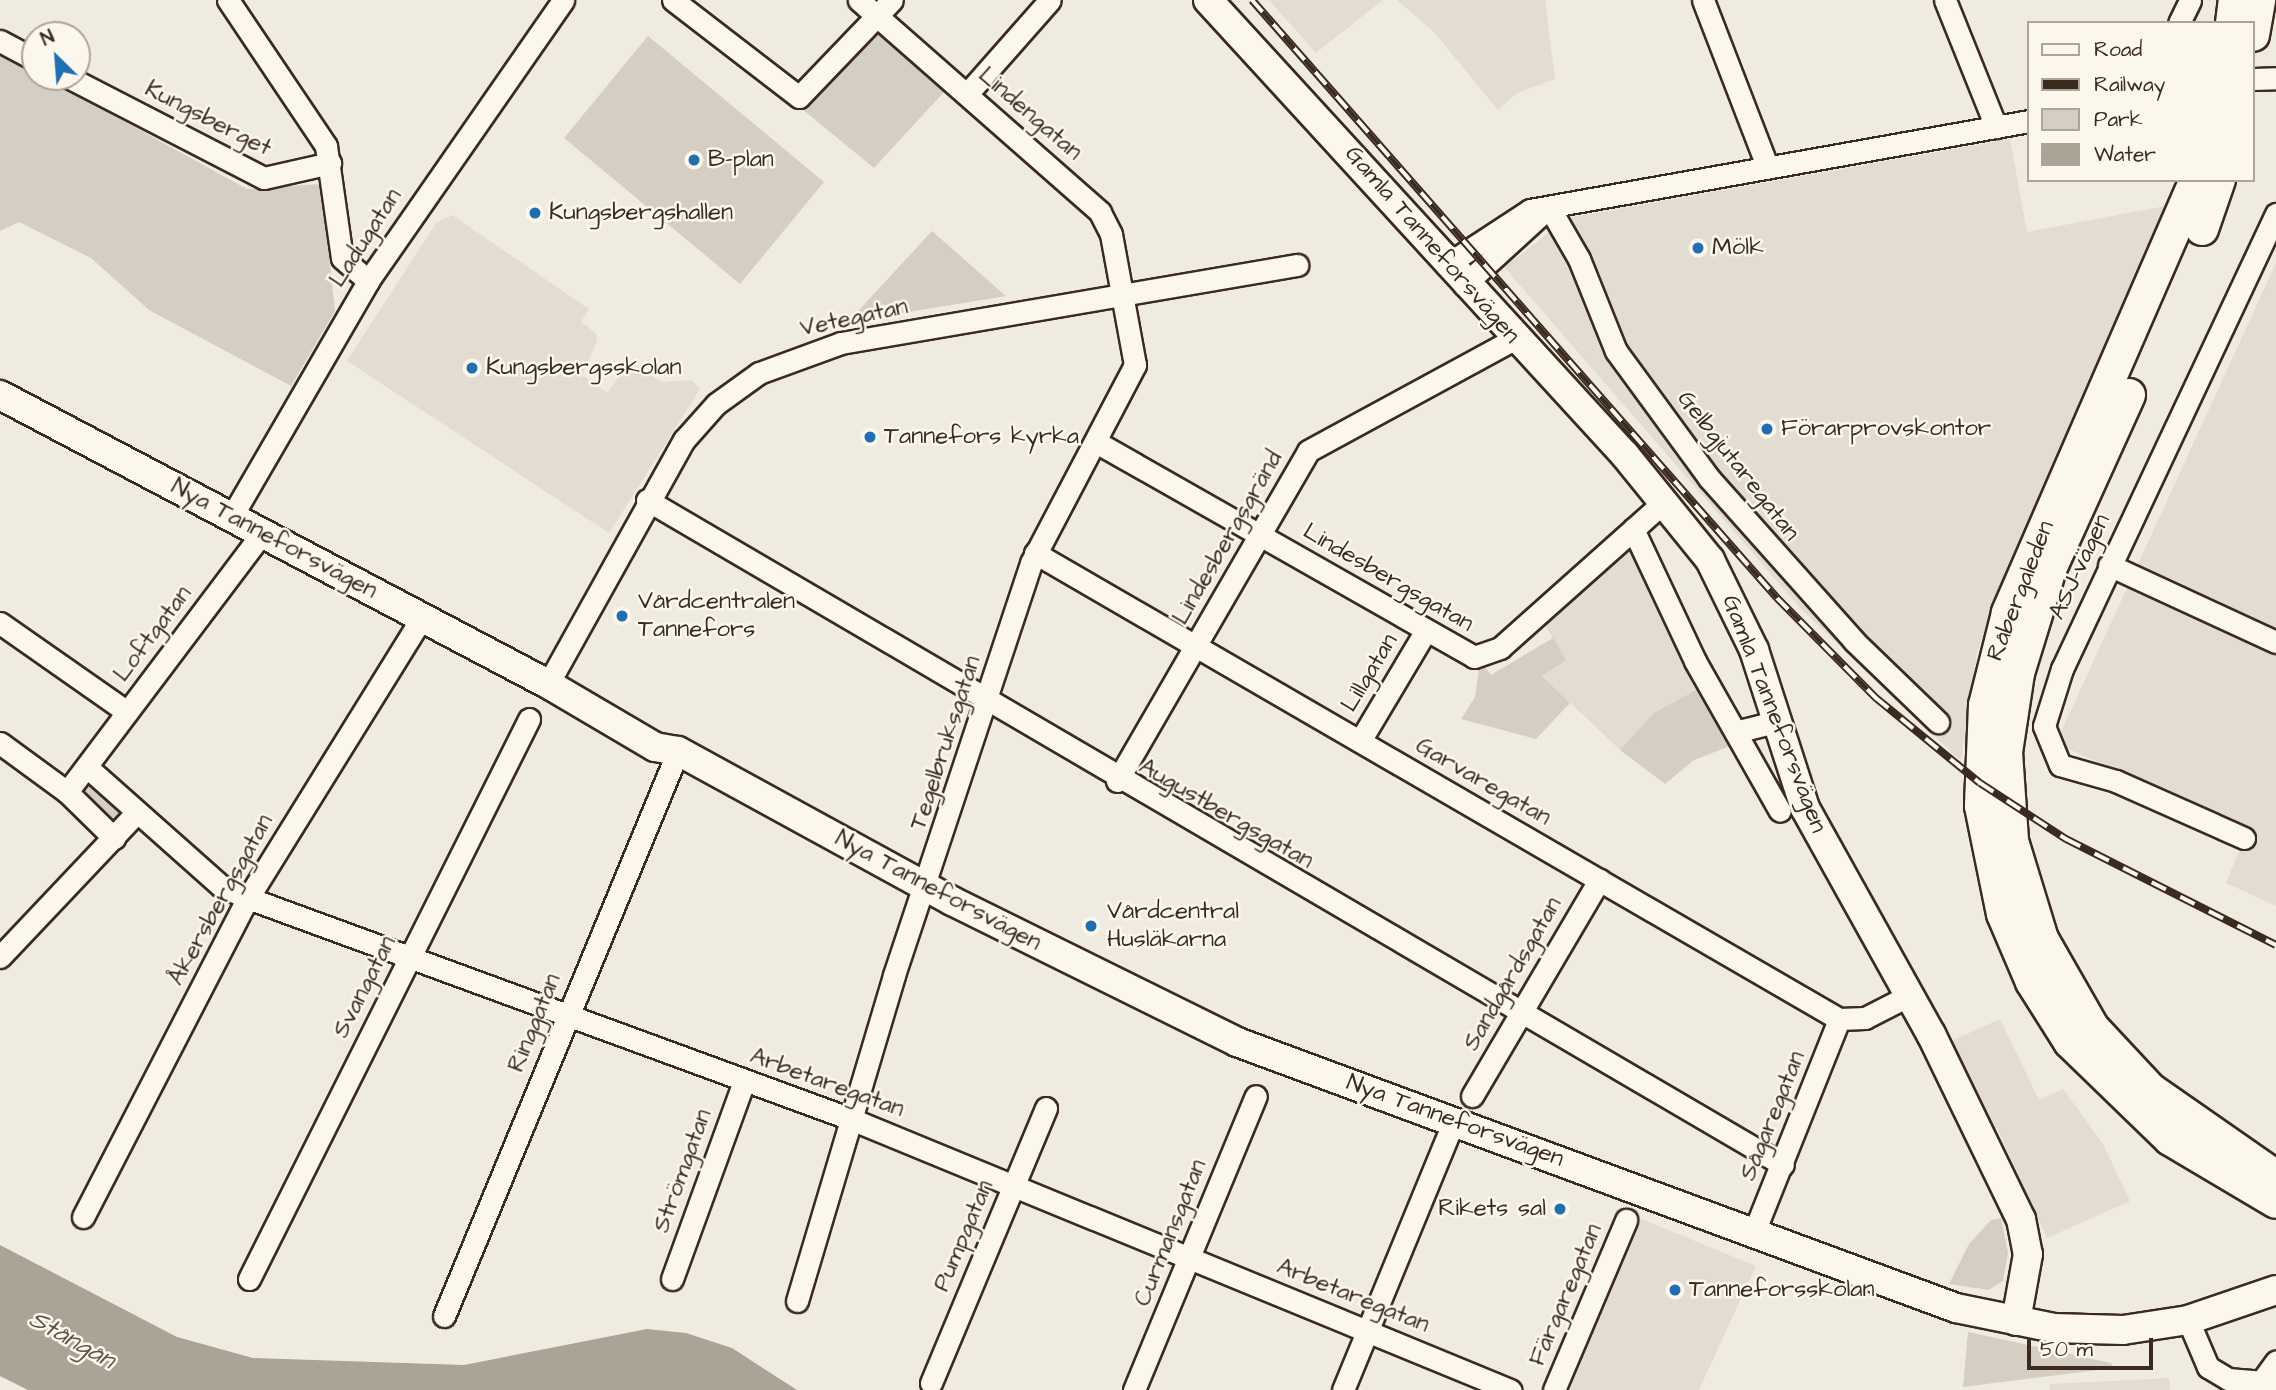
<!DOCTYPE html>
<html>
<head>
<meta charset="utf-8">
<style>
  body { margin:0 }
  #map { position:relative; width:2276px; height:1390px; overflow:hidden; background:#f0ebe0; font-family:"Architects Daughter",sans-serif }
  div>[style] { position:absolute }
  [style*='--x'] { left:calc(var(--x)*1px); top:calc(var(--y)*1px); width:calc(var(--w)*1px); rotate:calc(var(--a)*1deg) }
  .built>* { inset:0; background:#e2dcd1 }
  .green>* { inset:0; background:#d5cec3 }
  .water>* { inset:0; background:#aca397 }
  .roads { filter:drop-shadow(2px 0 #3b2a1e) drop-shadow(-2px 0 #3b2a1e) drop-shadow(0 2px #3b2a1e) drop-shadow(0 -2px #3b2a1e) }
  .street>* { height:21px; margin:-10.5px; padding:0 10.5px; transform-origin:10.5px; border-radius:10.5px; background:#fbf7ec }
  .secondary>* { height:28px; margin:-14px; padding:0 14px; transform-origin:14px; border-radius:14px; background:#fbf7ec }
  .primary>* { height:32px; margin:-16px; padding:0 16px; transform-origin:16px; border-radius:16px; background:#fbf7ec }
  .rail>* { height:8px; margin-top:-4px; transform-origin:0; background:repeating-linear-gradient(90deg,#fbf7ec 0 16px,#3b2a1e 0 32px); box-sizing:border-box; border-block:2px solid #3b2a1e }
  .dots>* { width:19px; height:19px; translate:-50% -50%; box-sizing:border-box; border:4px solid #fbf7ec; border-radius:50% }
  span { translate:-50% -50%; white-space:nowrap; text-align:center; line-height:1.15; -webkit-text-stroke:5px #fbf7ec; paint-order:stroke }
  .street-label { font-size:24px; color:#3b2a1e }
  .poi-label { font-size:24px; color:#3b2a1e }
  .left { translate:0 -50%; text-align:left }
  .right { translate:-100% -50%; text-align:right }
  .water-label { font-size:26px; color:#635448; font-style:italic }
  .legend { position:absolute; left:2027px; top:21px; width:228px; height:161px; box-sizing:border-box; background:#fbf7ec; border:2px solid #aea59a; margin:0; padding:9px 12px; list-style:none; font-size:21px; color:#3b2a1e }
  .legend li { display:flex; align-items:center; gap:14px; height:35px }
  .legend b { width:35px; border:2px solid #aea59a }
  .north { position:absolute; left:21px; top:21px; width:70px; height:70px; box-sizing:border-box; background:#fbf7ec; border:2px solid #aea59a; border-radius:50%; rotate:335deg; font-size:19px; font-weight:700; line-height:28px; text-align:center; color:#3b2a1e }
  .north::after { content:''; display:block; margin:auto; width:24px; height:32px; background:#1f6fb2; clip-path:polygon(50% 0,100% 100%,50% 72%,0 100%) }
  .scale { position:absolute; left:2027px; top:1338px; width:126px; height:32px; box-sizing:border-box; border:4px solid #3b2a1e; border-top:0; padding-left:9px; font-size:21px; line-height:24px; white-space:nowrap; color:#3b2a1e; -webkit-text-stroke:5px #fbf7ec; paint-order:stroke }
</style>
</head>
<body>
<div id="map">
  <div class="built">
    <i style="clip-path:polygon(1269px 0,1383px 0,1316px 53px)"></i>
    <i style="clip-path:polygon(1397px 0,1545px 0,1555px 79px,1517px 93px,1498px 110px,1433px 31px)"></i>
    <i style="clip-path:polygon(2010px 139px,2027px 232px,2171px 205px,2002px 581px,1977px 653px,1961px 761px,1803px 611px,1504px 267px,1568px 218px)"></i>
    <i style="clip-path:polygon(452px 215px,589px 309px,581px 322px,596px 333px,597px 341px,582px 375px,607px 393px,629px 362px,663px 382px,691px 380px,700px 389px,609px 533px,347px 361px,436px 223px)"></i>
    <i style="clip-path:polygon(2276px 263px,2276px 906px,2226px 883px,2248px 829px,2064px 747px,2060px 734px)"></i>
    <i style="clip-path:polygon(1631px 542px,1703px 686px,1655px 713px,1620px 750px,1542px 676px,1565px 660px,1540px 616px)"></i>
    <i style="clip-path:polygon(2000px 1019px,2039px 1100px,2063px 1089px,2103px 1144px,2130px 1201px,2047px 1238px,1997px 1128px,1989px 1131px,1947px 1043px)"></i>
    <i style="clip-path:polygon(1634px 1216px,1756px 1266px,1699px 1390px,1563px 1390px)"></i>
    <i style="clip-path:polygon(2169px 1378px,2170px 1390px,2050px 1390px,2050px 1384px)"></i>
  </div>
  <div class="green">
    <i style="clip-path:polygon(874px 30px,944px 92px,874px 168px,802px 109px)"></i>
    <i style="clip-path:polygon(648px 36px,824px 182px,740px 284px,564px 138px)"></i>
    <i style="clip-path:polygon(0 53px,247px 189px,321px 184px,335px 311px,291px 386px,149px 310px,91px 258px,19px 222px,0 231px)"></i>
    <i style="clip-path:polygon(932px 231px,1006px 296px,848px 322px)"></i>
    <i style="clip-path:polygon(1553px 638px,1566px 660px,1542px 676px,1570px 703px,1536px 739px,1461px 719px,1475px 697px,1479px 669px,1484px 665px,1491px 675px)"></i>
    <i style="clip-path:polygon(1703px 686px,1738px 743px,1694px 760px,1665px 784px,1620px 750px,1654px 713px)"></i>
    <i style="clip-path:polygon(93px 782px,125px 813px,113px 825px,81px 795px)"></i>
    <i style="clip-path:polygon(2001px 1218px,2008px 1253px,2003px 1281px,1988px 1290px,1949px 1284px,1969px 1244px,1991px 1220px)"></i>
    <i style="clip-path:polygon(1968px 1332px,2111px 1363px,2114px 1368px,1963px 1387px)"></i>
  </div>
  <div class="water">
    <i style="clip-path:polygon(0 1245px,177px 1337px,253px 1358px,464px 1365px,647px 1329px,686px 1333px,732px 1348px,797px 1390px,28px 1390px,0 1376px)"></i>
  </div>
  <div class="roads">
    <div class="street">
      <i style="--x:228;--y:0;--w:176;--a:56.1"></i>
      <i style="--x:326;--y:146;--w:113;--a:81.9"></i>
      <i style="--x:342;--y:258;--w:35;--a:41"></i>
      <i style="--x:673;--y:0;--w:159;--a:37.6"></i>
      <i style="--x:799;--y:97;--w:134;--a:-46.2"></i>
      <i style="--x:1703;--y:0;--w:178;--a:68.9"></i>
      <i style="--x:1945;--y:0;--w:137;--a:68.1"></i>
      <i style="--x:2179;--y:23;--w:25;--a:-64"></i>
      <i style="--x:0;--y:41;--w:40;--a:28"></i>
      <i style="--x:68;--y:77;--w:220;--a:27.3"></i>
      <i style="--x:264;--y:178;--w:68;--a:-12.8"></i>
      <i style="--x:2253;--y:79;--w:23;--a:-2"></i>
      <i style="--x:967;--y:94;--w:125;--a:-48.6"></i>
      <i style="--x:1549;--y:207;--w:60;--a:60"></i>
      <i style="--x:1579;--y:259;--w:99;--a:68.1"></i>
      <i style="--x:1616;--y:351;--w:157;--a:53.8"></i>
      <i style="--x:1709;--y:478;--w:218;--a:48.3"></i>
      <i style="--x:1854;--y:641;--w:117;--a:44"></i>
      <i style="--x:1446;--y:265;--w:100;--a:-33.2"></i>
      <i style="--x:1530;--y:210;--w:507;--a:-10.11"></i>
      <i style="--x:1464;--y:285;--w:115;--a:-42.5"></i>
      <i style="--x:1096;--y:442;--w:435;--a:29.6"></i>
      <i style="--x:1474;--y:657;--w:28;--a:-19"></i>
      <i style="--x:1500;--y:648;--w:221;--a:-41.7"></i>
      <i style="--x:647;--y:500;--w:1316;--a:30.34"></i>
      <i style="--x:232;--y:516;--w:272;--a:-59.9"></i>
      <i style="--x:368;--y:281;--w:342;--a:-55.2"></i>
      <i style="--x:1633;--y:529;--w:146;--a:64.8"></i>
      <i style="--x:1695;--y:661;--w:172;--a:60.5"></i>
      <i style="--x:1035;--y:553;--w:929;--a:30.1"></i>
      <i style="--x:1839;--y:1019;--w:26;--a:-2"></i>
      <i style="--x:1865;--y:1018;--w:51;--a:-27.1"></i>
      <i style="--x:2109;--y:565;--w:184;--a:24.8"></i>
      <i style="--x:0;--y:623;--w:155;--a:35"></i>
      <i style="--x:548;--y:684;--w:279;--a:-60.9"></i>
      <i style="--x:684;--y:440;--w:48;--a:-48.4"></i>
      <i style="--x:716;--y:404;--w:53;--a:-35.8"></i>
      <i style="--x:759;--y:373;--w:87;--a:-20.1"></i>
      <i style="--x:841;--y:343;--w:463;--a:-9.7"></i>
      <i style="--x:1739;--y:731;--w:38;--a:-14"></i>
      <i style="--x:1360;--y:741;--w:127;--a:-59.2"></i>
      <i style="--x:0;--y:743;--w:83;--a:36.2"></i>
      <i style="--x:67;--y:792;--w:66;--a:44.4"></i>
      <i style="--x:87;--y:767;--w:179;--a:41.6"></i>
      <i style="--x:221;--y:886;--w:30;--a:24"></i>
      <i style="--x:248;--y:898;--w:642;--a:20.13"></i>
      <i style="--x:851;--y:1119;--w:713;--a:22.35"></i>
      <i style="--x:1117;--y:781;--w:381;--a:-59.9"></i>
      <i style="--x:1308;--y:451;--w:234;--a:-28.5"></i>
      <i style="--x:67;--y:792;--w:324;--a:-53"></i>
      <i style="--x:2244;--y:838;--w:140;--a:-156"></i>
      <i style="--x:2116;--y:781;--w:58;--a:-164.1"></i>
      <i style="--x:2060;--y:765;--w:42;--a:-112.3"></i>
      <i style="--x:2044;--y:726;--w:60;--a:-72.5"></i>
      <i style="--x:2062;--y:669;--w:503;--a:-64.81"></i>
      <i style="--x:0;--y:957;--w:199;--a:-46.6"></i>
      <i style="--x:1472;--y:1096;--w:251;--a:-59.5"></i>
      <i style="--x:83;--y:1217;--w:359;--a:-62.7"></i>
      <i style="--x:248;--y:898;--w:331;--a:-58.2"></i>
      <i style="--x:1754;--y:1232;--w:229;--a:-68.2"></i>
      <i style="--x:249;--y:1279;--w:626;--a:-63.43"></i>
      <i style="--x:672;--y:1279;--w:211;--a:-70"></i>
      <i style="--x:797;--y:1301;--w:340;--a:-73.4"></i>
      <i style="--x:894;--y:975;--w:434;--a:-71.6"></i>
      <i style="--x:1031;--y:563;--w:224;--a:-62.3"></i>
      <i style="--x:1135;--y:365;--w:133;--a:-100.4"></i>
      <i style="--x:1111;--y:234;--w:25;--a:-117"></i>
      <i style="--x:1100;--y:212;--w:321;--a:-138.7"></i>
      <i style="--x:444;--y:1316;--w:612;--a:-67.5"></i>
      <i style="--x:2188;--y:1320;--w:51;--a:66.9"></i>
      <i style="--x:2208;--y:1367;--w:23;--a:31"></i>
      <i style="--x:2228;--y:1379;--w:48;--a:4.8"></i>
      <i style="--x:931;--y:1383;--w:298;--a:-67.3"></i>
      <i style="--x:2256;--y:1389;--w:34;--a:-54"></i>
      <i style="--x:1134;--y:1390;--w:318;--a:-67.5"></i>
      <i style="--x:1343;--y:1390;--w:291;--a:-67.6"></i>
      <i style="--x:1554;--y:1390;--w:185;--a:-67"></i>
    </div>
    <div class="secondary">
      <i style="--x:1208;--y:0;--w:617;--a:47.5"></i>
      <i style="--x:1625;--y:455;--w:135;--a:51"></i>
      <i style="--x:1710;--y:560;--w:100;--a:63.9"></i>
      <i style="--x:1754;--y:650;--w:166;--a:72.1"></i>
      <i style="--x:1805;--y:808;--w:259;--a:60.9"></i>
      <i style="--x:1931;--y:1034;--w:206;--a:64.1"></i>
      <i style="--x:2021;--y:1219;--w:36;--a:79"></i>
      <i style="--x:2028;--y:1254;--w:68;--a:100.2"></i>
      <i style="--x:0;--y:395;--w:620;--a:27.81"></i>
      <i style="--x:548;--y:684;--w:124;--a:30.5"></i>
      <i style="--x:655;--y:747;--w:23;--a:10"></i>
      <i style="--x:678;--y:751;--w:312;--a:28.7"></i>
      <i style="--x:952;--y:901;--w:318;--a:26.3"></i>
      <i style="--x:1237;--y:1042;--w:767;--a:20.3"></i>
      <i style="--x:1956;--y:1308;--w:100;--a:11.5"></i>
      <i style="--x:2054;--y:1328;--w:69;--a:1.7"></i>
      <i style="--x:2123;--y:1330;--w:66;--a:-8.7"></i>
      <i style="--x:2188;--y:1320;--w:93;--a:-18.8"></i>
    </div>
    <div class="primary">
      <i style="--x:2232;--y:23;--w:23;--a:-83"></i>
      <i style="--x:2253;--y:35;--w:36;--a:-80"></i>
      <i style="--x:2196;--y:180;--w:472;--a:113.5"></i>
      <i style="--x:2008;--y:613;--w:95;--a:104"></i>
      <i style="--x:1985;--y:705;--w:101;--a:92.3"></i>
      <i style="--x:1981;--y:806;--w:110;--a:78.5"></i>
      <i style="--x:2003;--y:914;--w:74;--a:66.9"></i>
      <i style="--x:2032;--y:982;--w:71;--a:57.7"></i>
      <i style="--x:2070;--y:1042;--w:139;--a:44.1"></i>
      <i style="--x:2170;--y:1139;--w:123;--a:30.7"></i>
      <i style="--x:2202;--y:229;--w:52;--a:-70.9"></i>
      <i style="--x:2129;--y:395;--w:191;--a:114.4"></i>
      <i style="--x:2050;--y:569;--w:109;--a:107.1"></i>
      <i style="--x:2018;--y:673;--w:80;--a:98.6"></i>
      <i style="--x:2006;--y:752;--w:89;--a:86.1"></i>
      <i style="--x:2012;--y:841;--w:102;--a:73"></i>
      <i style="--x:2042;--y:939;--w:103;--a:60.2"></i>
      <i style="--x:2093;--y:1028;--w:83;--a:46.9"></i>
      <i style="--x:2150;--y:1089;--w:154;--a:34.9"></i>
    </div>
  </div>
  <div class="rail">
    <i style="--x:1252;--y:0;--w:796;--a:48.72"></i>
    <i style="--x:1777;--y:598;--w:141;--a:45.3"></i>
    <i style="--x:1876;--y:698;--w:134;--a:39.3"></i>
    <i style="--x:1980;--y:783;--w:103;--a:33.1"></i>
    <i style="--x:2066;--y:839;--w:235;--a:26.8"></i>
  </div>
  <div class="dots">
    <i style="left:694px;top:160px;background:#1f6fb2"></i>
    <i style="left:535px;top:213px;background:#1f6fb2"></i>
    <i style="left:1698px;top:248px;background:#1f6fb2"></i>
    <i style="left:472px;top:368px;background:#1f6fb2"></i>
    <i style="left:1767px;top:429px;background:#1f6fb2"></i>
    <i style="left:870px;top:437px;background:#1f6fb2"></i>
    <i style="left:622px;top:616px;background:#1f6fb2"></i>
    <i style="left:1091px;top:926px;background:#1f6fb2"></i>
    <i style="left:1560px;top:1209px;background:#1f6fb2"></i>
    <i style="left:1675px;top:1290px;background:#1f6fb2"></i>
  </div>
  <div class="street-label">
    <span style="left:1030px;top:114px;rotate:41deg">Lindengatan</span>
    <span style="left:208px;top:119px;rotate:27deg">Kungsberget</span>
    <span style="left:366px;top:238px;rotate:-57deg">Ladugatan</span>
    <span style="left:1432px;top:245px;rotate:49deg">Gamla Tanneforsvägen</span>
    <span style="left:854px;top:318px;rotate:-12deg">Vetegatan</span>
    <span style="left:1738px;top:466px;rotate:52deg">Gelbgjutaregatan</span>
    <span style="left:1228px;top:538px;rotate:-60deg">Lindesbergsgränd</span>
    <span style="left:274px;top:539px;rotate:28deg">Nya Tanneforsvägen</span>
    <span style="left:2080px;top:567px;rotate:-65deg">ASJ-vägen</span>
    <span style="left:1388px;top:578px;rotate:30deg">Lindesbergsgatan</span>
    <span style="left:2021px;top:591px;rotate:-69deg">Råbergaleden</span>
    <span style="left:153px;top:634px;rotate:-53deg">Loftgatan</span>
    <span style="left:1370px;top:673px;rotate:-59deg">Lillgatan</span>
    <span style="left:1774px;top:714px;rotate:69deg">Gamla Tanneforsvägen</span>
    <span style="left:946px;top:743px;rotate:-72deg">Tegelbruksgatan</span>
    <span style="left:1483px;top:782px;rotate:30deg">Garvaregatan</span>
    <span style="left:1226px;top:814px;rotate:30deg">Augustbergsgatan</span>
    <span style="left:938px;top:891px;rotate:28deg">Nya Tanneforsvägen</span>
    <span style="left:221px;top:900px;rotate:-61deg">Åkersbergsgatan</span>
    <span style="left:1513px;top:974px;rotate:-60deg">Sandgårdsgatan</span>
    <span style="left:365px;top:987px;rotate:-63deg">Svangatan</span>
    <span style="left:535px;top:1023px;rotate:-68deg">Ringgatan</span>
    <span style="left:827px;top:1083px;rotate:20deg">Arbetaregatan</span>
    <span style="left:1773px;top:1116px;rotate:-68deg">Sågaregatan</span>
    <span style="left:1455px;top:1121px;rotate:20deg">Nya Tanneforsvägen</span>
    <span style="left:683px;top:1171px;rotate:-70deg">Strömgatan</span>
    <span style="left:1171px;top:1233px;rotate:-68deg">Curmansgatan</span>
    <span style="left:964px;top:1236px;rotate:-67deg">Pumpgatan</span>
    <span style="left:1566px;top:1295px;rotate:-67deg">Färgaregatan</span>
    <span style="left:1353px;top:1296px;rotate:22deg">Arbetaregatan</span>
  </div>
  <div class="poi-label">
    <span class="left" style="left:708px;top:160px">B-plan</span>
    <span class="left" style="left:549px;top:213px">Kungsbergshallen</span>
    <span class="left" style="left:1712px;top:248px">Mölk</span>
    <span class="left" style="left:486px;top:368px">Kungsbergsskolan</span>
    <span class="left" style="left:1781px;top:429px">Förarprovskontor</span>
    <span class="left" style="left:884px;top:437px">Tannefors kyrka</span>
    <span class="left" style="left:638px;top:616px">Vårdcentralen<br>Tannefors</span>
    <span class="left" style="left:1107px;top:926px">Vårdcentral<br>Husläkarna</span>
    <span class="right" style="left:1546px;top:1209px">Rikets sal</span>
    <span class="left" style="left:1689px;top:1290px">Tanneforsskolan</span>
  </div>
  <div class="water-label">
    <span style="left:72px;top:1340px;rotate:29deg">Stångån</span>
  </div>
  <ul class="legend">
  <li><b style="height:9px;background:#fbf7ec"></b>Road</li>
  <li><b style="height:9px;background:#3b2a1e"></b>Railway</li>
  <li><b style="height:19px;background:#d5cec3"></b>Park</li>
  <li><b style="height:19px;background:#aca397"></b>Water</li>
  </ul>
  <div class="north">N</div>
  <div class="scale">50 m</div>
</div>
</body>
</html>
